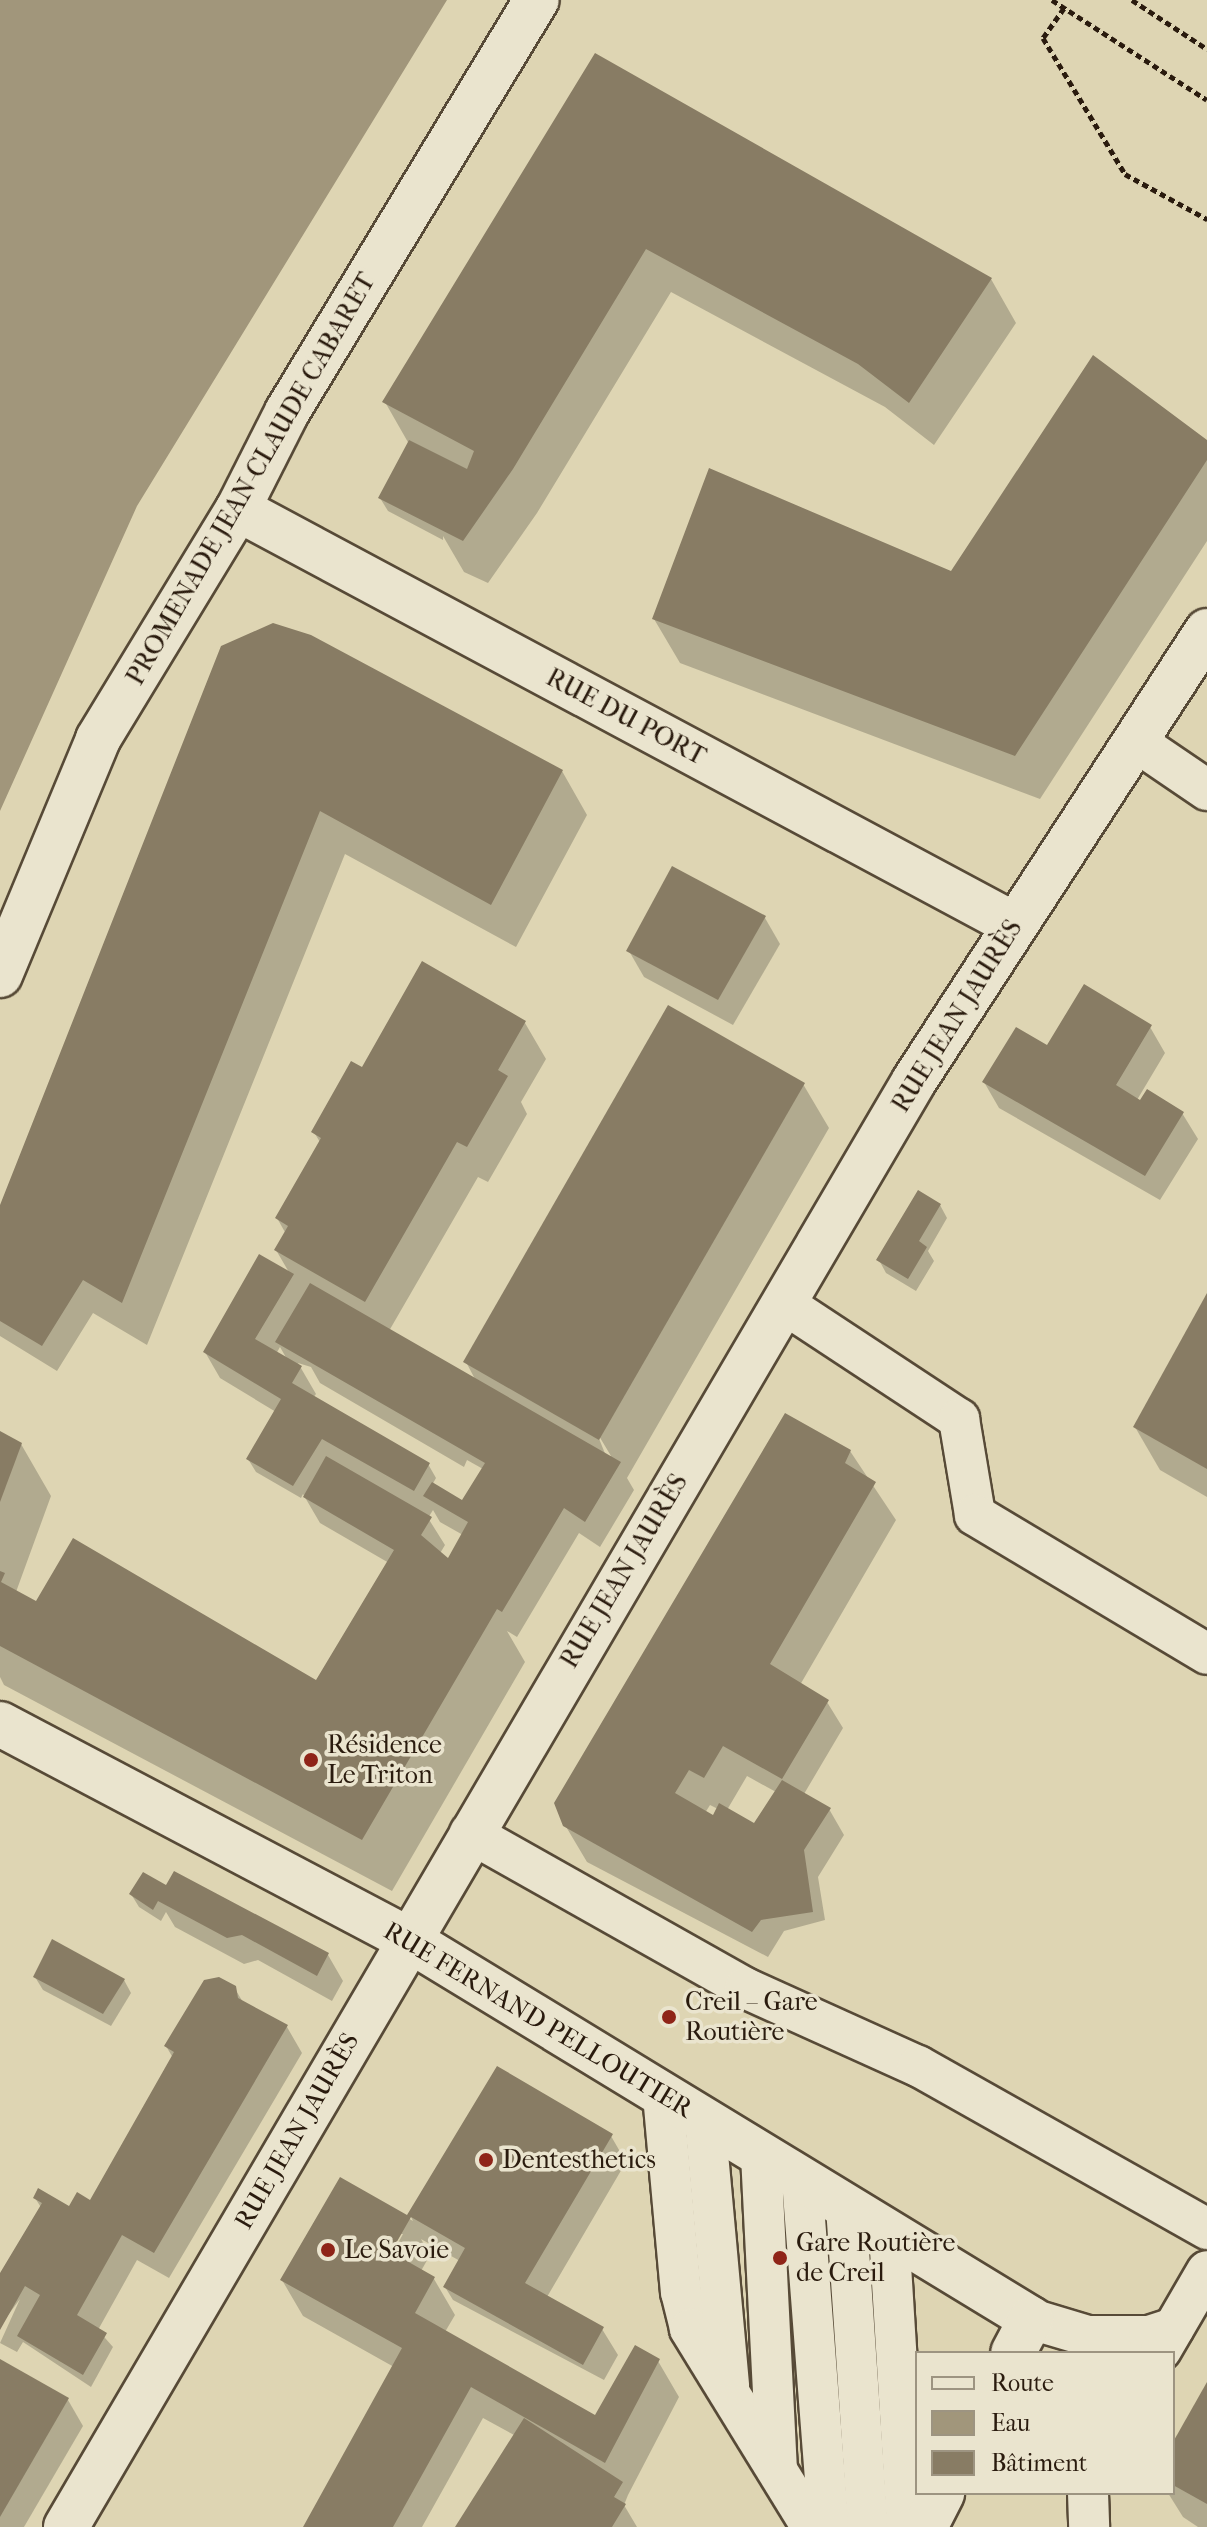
<!DOCTYPE html>
<html>
<head>
<meta charset="utf-8">
<style>
  body { margin:0 }
  #map { position:relative; width:1207px; height:2527px; overflow:hidden; background:#ded5b3; font-family:"IM FELL French Canon",serif }
  div>[style] { position:absolute }
  [style*='--x'] { left:calc(var(--x)*1px); top:calc(var(--y)*1px); width:calc(var(--w)*1px); rotate:calc(var(--a)*1deg) }
  .water>* { inset:0; background:#a1967b }
  .shadow>* { inset:0; background:#0003 }
  .building>* { inset:0; background:#887c64 }
  .path>* { height:5px; margin-top:-2.5px; transform-origin:0; background:repeating-linear-gradient(90deg,#2a1b0e 0 6px,transparent 0 10px) }
  .roads { filter:drop-shadow(2px 0 #574a37) drop-shadow(-2px 0 #574a37) drop-shadow(0 2px #574a37) drop-shadow(0 -2px #574a37) }
  .service>* { height:40px; margin:-20px; padding:0 20px; transform-origin:20px; border-radius:20px; background:#eae4ce }
  .minor>* { height:44px; margin:-22px; padding:0 22px; transform-origin:22px; border-radius:22px; background:#eae4ce }
  .tertiary>* { height:44px; margin:-22px; padding:0 22px; transform-origin:22px; border-radius:22px; background:#eae4ce }
  .dots>* { width:22px; height:22px; translate:-50% -50%; box-sizing:border-box; border:4px solid #eae4ce; border-radius:50% }
  span { translate:-50% -50%; white-space:nowrap; text-align:center; line-height:1.15; -webkit-text-stroke:7px #eae4ce; paint-order:stroke }
  .street-label { font-size:26px; color:#2a1b0e }
  .poi-label { font-size:26px; color:#2a1b0e }
  .left { translate:0 -50%; text-align:left }
  .legend { position:absolute; left:915px; top:2351px; width:260px; height:144px; box-sizing:border-box; background:#eae4ce; border:2px solid #9d9481; margin:0; padding:10px 14px; list-style:none; font-size:24px; color:#2a1b0e }
  .legend li { display:flex; align-items:center; gap:16px; height:40px }
  .legend b { width:40px; border:2px solid #9d9481 }
</style>
</head>
<body>
<div id="map">
  <div class="water">
    <i style="clip-path:polygon(0 0,447px 0,137px 506px,0 811px)"></i>
  </div>
  <div class="shadow">
    <i style="clip-path:polygon(596px 55px,991px 279px,1016px 323px,934px 445px,885px 407px,671px 292px,537px 513px,488px 583px,464px 572px,443px 536px,443px 540px,388px 511px,380px 498px,409px 444px,385px 402px)"></i>
    <i style="clip-path:polygon(1207px 443px,1207px 541px,1040px 799px,680px 663px,654px 619px,952px 573px)"></i>
    <i style="clip-path:polygon(223px 648px,562px 771px,587px 815px,516px 947px,345px 854px,147px 1345px,93px 1313px,57px 1371px,0 1336px,0 1211px)"></i>
    <i style="clip-path:polygon(765px 918px,780px 944px,733px 1025px,644px 977px,629px 951px)"></i>
    <i style="clip-path:polygon(evenodd,525px 1023px,546px 1059px,521px 1102px,527px 1114px,488px 1182px,478px 1177px,389px 1331px,476px 1381px,466px 1362px,803px 1084px,829px 1128px,627px 1478px,634px 1490px,600px 1547px,579px 1533px,517px 1637px,507px 1631px,525px 1662px,392px 1891px,4px 1685px,0 1677px,0 1433px,21px 1444px,51px 1496px,16px 1592px,37px 1603px,316px 1682px,389px 1563px,320px 1523px,303px 1494px,301px 1498px,256px 1472px,248px 1459px,276px 1412px,220px 1378px,205px 1352px,290px 1274px,276px 1250px,286px 1234px,277px 1218px,321px 1144px,314px 1132px,362px 1069px,525px 1023px,280px 1347px,288px 1361px,276px 1354px,280px 1347px,525px 1023px,298px 1363px,311px 1367px,320px 1383px,464px 1467px,467px 1460px,483px 1469px,463px 1503px,432px 1485px,436px 1478px,428px 1464px,313px 1398px,316px 1394px,298px 1363px,525px 1023px,596px 1431px,611px 1456px,606px 1456px,596px 1431px,525px 1023px,433px 1510px,440px 1522px,463px 1535px,448px 1561px,439px 1555px,445px 1545px,428px 1518px,433px 1510px)"></i>
    <i style="clip-path:polygon(1150px 1027px,1165px 1053px,1137px 1100px,1182px 1113px,1198px 1139px,1160px 1200px,999px 1108px,984px 1082px,1047px 1048px)"></i>
    <i style="clip-path:polygon(940px 1205px,947px 1218px,928px 1251px,934px 1261px,916px 1291px,886px 1273px,879px 1260px)"></i>
    <i style="clip-path:polygon(1207px 1297px,1207px 1497px,1160px 1470px,1135px 1427px)"></i>
    <i style="clip-path:polygon(evenodd,850px 1451px,896px 1520px,800px 1685px,827px 1702px,843px 1728px,804px 1794px,829px 1809px,844px 1835px,818px 1877px,825px 1920px,784px 1931px,768px 1957px,587px 1862px,565px 1825px,850px 1451px,747px 1776px,776px 1792px,755px 1826px,727px 1810px,747px 1776px,850px 1451px,710px 1805px,718px 1809px,714px 1817px,705px 1813px,710px 1805px)"></i>
    <i style="clip-path:polygon(175px 1874px,328px 1955px,343px 1981px,332px 2001px,258px 1960px,244px 1964px,175px 1927px,166px 1912px,161px 1921px,139px 1907px,131px 1894px,165px 1887px)"></i>
    <i style="clip-path:polygon(35px 1977px,124px 1980px,131px 1993px,111px 2026px,43px 1990px)"></i>
    <i style="clip-path:polygon(234px 1987px,244px 2004px,287px 2027px,302px 2053px,169px 2278px,137px 2260px,98px 2330px,113px 2347px,91px 2387px,23px 2342px,17px 2352px,0 2343px,20px 2299px,0 2326px,0 2275px,42px 2209px,35px 2198px,70px 2208px,90px 2205px,173px 2058px,166px 2046px)"></i>
    <i style="clip-path:polygon(evenodd,611px 2136px,626px 2162px,547px 2297px,602px 2329px,618px 2355px,604px 2380px,453px 2300px,445px 2287px,460px 2261px,421px 2239px,430px 2255px,421px 2271px,434px 2279px,455px 2315px,445px 2332px,595px 2418px,658px 2361px,679px 2397px,628px 2495px,624px 2505px,637px 2527px,457px 2527px,516px 2436px,483px 2418px,422px 2527px,305px 2527px,394px 2367px,303px 2316px,282px 2280px,341px 2180px,413px 2221px,410px 2215px,611px 2136px,399px 2234px,403px 2234px,388px 2261px,385px 2260px,399px 2234px)"></i>
    <i style="clip-path:polygon(0 2361px,68px 2400px,83px 2426px,24px 2527px,0 2527px)"></i>
    <i style="clip-path:polygon(1207px 2387px,1207px 2527px,1198px 2527px,1183px 2517px,1168px 2493px,1173px 2493px,1173px 2446px)"></i>
  </div>
  <div class="building">
    <i style="clip-path:polygon(595px 53px,992px 278px,909px 403px,858px 364px,646px 249px,513px 469px,463px 541px,378px 498px,409px 440px,467px 469px,474px 451px,382px 402px)"></i>
    <i style="clip-path:polygon(1093px 355px,1207px 440px,1207px 460px,1015px 756px,652px 619px,709px 468px,951px 571px)"></i>
    <i style="clip-path:polygon(273px 623px,311px 635px,563px 770px,491px 905px,320px 811px,122px 1303px,83px 1280px,42px 1346px,0 1321px,0 1205px,221px 646px)"></i>
    <i style="clip-path:polygon(672px 866px,766px 916px,718px 1000px,626px 951px)"></i>
    <i style="clip-path:polygon(422px 961px,526px 1021px,498px 1070px,508px 1076px,467px 1147px,457px 1142px,365px 1302px,274px 1250px,288px 1226px,275px 1218px,321px 1138px,311px 1132px,351px 1061px,362px 1067px)"></i>
    <i style="clip-path:polygon(1084px 984px,1152px 1025px,1116px 1085px,1140px 1100px,1147px 1089px,1184px 1112px,1145px 1176px,982px 1082px,1016px 1027px,1047px 1045px)"></i>
    <i style="clip-path:polygon(668px 1005px,805px 1083px,599px 1440px,463px 1362px)"></i>
    <i style="clip-path:polygon(918px 1190px,941px 1204px,919px 1241px,927px 1247px,908px 1279px,876px 1260px)"></i>
    <i style="clip-path:polygon(259px 1254px,294px 1274px,255px 1339px,302px 1366px,292px 1383px,430px 1463px,414px 1491px,322px 1439px,293px 1486px,246px 1459px,281px 1399px,203px 1352px)"></i>
    <i style="clip-path:polygon(310px 1283px,621px 1462px,585px 1522px,564px 1508px,502px 1612px,497px 1609px,362px 1840px,0 1646px,0 1571px,5px 1573px,1px 1582px,36px 1601px,73px 1538px,316px 1680px,394px 1550px,303px 1497px,326px 1456px,432px 1517px,421px 1535px,448px 1558px,468px 1522px,423px 1496px,432px 1482px,462px 1500px,485px 1463px,275px 1342px)"></i>
    <i style="clip-path:polygon(1207px 1293px,1207px 1469px,1133px 1427px)"></i>
    <i style="clip-path:polygon(785px 1413px,851px 1450px,845px 1463px,876px 1482px,770px 1664px,829px 1700px,782px 1779px,723px 1746px,704px 1778px,689px 1770px,675px 1793px,713px 1815px,719px 1803px,754px 1823px,782px 1780px,831px 1808px,804px 1850px,813px 1912px,761px 1920px,752px 1932px,563px 1826px,554px 1803px)"></i>
    <i style="clip-path:polygon(0 1431px,22px 1443px,0 1502px)"></i>
    <i style="clip-path:polygon(174px 1871px,329px 1953px,317px 1976px,242px 1935px,227px 1938px,158px 1901px,153px 1910px,129px 1894px,143px 1872px,166px 1885px)"></i>
    <i style="clip-path:polygon(52px 1939px,125px 1979px,103px 2014px,33px 1977px)"></i>
    <i style="clip-path:polygon(219px 1977px,236px 1986px,238px 1998px,288px 2025px,154px 2253px,122px 2235px,77px 2315px,107px 2333px,83px 2375px,17px 2336px,40px 2295px,25px 2286px,0 2330px,0 2273px,42px 2203px,33px 2198px,38px 2188px,69px 2206px,77px 2192px,90px 2200px,174px 2052px,164px 2046px,204px 1980px)"></i>
    <i style="clip-path:polygon(497px 2066px,613px 2134px,525px 2283px,604px 2327px,583px 2365px,443px 2287px,465px 2248px,411px 2217px,391px 2252px,435px 2277px,415px 2313px,595px 2415px,635px 2345px,660px 2359px,605px 2463px,471px 2387px,393px 2527px,303px 2527px,402px 2348px,280px 2280px,340px 2177px,407px 2215px)"></i>
    <i style="clip-path:polygon(0 2359px,69px 2398px,0 2517px)"></i>
    <i style="clip-path:polygon(1207px 2382px,1207px 2504px,1173px 2485px,1173px 2442px)"></i>
    <i style="clip-path:polygon(524px 2418px,623px 2482px,614px 2497px,626px 2504px,612px 2527px,455px 2527px)"></i>
  </div>
  <div class="path">
    <i style="--x:1052;--y:0;--w:184;--a:32.8"></i>
    <i style="--x:1132;--y:0;--w:90;--a:33.2"></i>
    <i style="--x:1064;--y:8;--w:37;--a:125"></i>
    <i style="--x:1043;--y:38;--w:159;--a:58.9"></i>
    <i style="--x:1125;--y:174;--w:94;--a:28.8"></i>
  </div>
  <div class="roads">
    <div class="service">
      <i style="--x:1135;--y:741;--w:87;--a:34.2"></i>
      <i style="--x:783;--y:1303;--w:211;--a:33.4"></i>
      <i style="--x:959;--y:1419;--w:97;--a:80.5"></i>
      <i style="--x:975;--y:1515;--w:270;--a:30.9"></i>
      <i style="--x:470;--y:1833;--w:316;--a:29.4"></i>
      <i style="--x:745;--y:1988;--w:190;--a:24.3"></i>
      <i style="--x:918;--y:2066;--w:332;--a:29.4"></i>
      <i style="--x:663;--y:2095;--w:198;--a:84.8"></i>
      <i style="--x:681;--y:2292;--w:38;--a:76"></i>
      <i style="--x:690;--y:2329;--w:233;--a:58.4"></i>
      <i style="--x:705;--y:2121;--w:266;--a:84.8"></i>
      <i style="--x:761;--y:2155;--w:311;--a:87.1"></i>
      <i style="--x:802;--y:2180;--w:348;--a:85.6"></i>
      <i style="--x:846;--y:2207;--w:321;--a:86.1"></i>
      <i style="--x:889;--y:2233;--w:295;--a:86.5"></i>
      <i style="--x:1031;--y:2319;--w:59;--a:16.6"></i>
      <i style="--x:1088;--y:2336;--w:61;--a:0"></i>
      <i style="--x:1149;--y:2336;--w:26;--a:-18"></i>
      <i style="--x:1161;--y:2350;--w:91;--a:-59.8"></i>
      <i style="--x:1088;--y:2493;--w:34;--a:88"></i>
    </div>
    <div class="minor">
      <i style="--x:238;--y:509;--w:109;--a:-63.2"></i>
      <i style="--x:287;--y:412;--w:482;--a:-58.8"></i>
      <i style="--x:0;--y:1724;--w:463;--a:27.8"></i>
      <i style="--x:409;--y:1940;--w:728;--a:31.35"></i>
      <i style="--x:1031;--y:2319;--w:38;--a:118"></i>
      <i style="--x:925;--y:2527;--w:38;--a:-63"></i>
    </div>
    <div class="tertiary">
      <i style="--x:0;--y:975;--w:256;--a:-67.4"></i>
      <i style="--x:98;--y:739;--w:269;--a:-58.7"></i>
      <i style="--x:238;--y:509;--w:881;--a:28.16"></i>
      <i style="--x:66;--y:2527;--w:1676;--a:-59.61"></i>
      <i style="--x:914;--y:1081;--w:537;--a:-56.93"></i>
    </div>
  </div>
  <div class="dots">
    <i style="left:311px;top:1760px;background:#8f2418"></i>
    <i style="left:669px;top:2017px;background:#8f2418"></i>
    <i style="left:486px;top:2160px;background:#8f2418"></i>
    <i style="left:328px;top:2250px;background:#8f2418"></i>
    <i style="left:780px;top:2258px;background:#8f2418"></i>
  </div>
  <div class="street-label">
    <span style="left:251px;top:479px;rotate:-60deg">PROMENADE JEAN-CLAUDE CABARET</span>
    <span style="left:626px;top:717px;rotate:28deg">RUE DU PORT</span>
    <span style="left:957px;top:1016px;rotate:-58deg">RUE JEAN JAURÈS</span>
    <span style="left:624px;top:1571px;rotate:-59deg">RUE JEAN JAURÈS</span>
    <span style="left:538px;top:2020px;rotate:31deg">RUE FERNAND PELLOUTIER</span>
    <span style="left:297px;top:2131px;rotate:-60deg">RUE JEAN JAURÈS</span>
  </div>
  <div class="poi-label">
    <span class="left" style="left:327px;top:1760px">Résidence<br>Le Triton</span>
    <span class="left" style="left:685px;top:2017px">Creil – Gare<br>Routière</span>
    <span class="left" style="left:502px;top:2160px">Dentesthetics</span>
    <span class="left" style="left:796px;top:2258px">Gare Routière<br>de Creil</span>
    <span class="left" style="left:344px;top:2250px">Le Savoie</span>
  </div>
  <ul class="legend">
  <li><b style="height:10px;background:#eae4ce"></b>Route</li>
  <li><b style="height:22px;background:#a1967b"></b>Eau</li>
  <li><b style="height:22px;background:#887c64"></b>Bâtiment</li>
  </ul>
</div>
</body>
</html>
